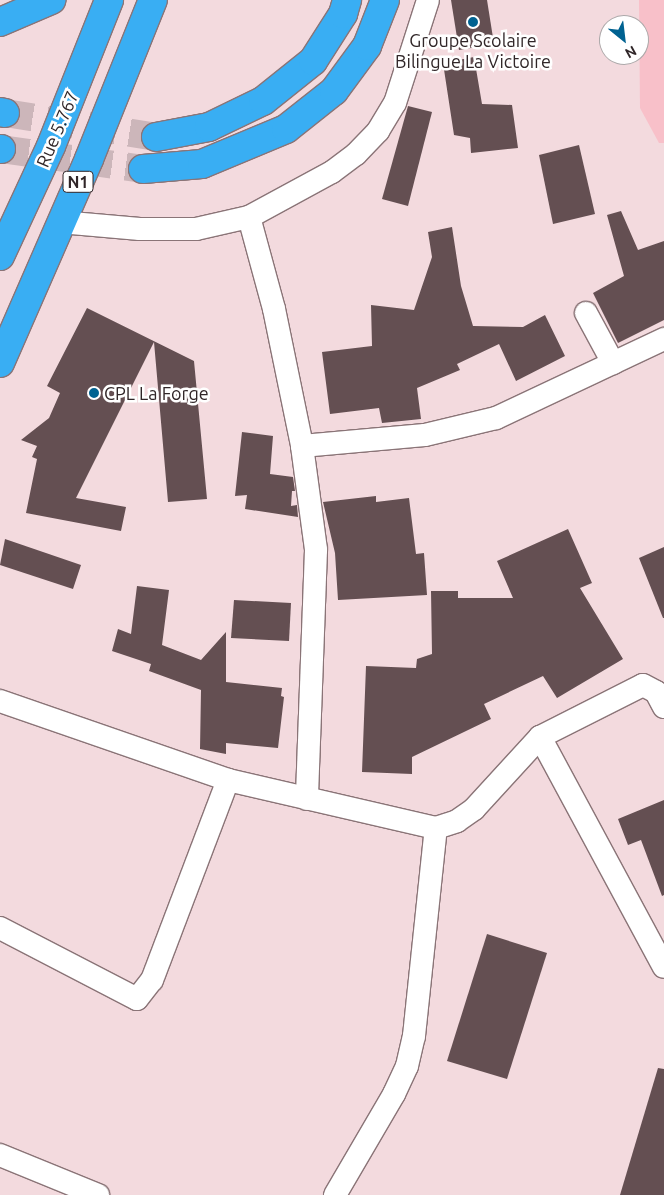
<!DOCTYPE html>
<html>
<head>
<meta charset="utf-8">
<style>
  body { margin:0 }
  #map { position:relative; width:664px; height:1195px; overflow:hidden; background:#f3dade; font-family:Ubuntu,sans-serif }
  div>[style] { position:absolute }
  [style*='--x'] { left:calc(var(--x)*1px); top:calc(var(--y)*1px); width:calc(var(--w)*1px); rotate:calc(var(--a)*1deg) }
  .green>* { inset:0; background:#f8c0c9 }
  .building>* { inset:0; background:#644f52 }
  .highway-tunnel>* { height:28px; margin-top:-14px; transform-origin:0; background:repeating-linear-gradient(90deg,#ccb6ba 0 28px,transparent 0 42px) }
  .roads { filter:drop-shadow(1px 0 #8a7477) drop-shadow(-1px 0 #8a7477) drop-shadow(0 1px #8a7477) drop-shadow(0 -1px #8a7477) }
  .street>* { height:22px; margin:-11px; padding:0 11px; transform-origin:11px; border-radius:11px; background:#fff }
  .highway>* { height:28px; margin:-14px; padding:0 14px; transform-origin:14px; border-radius:14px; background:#39aef3 }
  .dots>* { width:14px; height:14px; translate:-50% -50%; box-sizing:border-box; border:2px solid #fff; border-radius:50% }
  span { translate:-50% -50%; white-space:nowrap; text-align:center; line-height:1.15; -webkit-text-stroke:5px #fff; paint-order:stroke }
  .shield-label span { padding:1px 4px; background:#fff; border:1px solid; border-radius:4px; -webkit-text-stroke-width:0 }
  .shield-label { font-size:16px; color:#302628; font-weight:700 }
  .poi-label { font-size:18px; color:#302628 }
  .left { translate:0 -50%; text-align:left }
  .street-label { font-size:18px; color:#302628 }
  .north { position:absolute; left:599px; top:15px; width:50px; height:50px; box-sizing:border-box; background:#fff; border:1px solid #aca8a9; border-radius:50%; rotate:151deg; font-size:14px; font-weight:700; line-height:20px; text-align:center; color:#302628 }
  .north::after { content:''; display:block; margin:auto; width:18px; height:22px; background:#006291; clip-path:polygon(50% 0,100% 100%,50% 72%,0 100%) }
</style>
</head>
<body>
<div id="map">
  <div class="green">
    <i style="clip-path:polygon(639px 0,664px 0,664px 143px,659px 143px,640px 108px)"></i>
  </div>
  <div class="building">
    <i style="clip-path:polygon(451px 0,487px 0,494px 44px,459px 50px)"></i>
    <i style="clip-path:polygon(474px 57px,482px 104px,512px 105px,518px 148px,471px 153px,470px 138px,454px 135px,443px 63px)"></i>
    <i style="clip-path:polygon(408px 106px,432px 112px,408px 206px,382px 199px)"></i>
    <i style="clip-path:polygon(579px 145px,595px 214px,553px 224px,539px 155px)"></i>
    <i style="clip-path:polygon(621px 211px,638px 250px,664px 241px,664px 320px,618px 343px,593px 293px,624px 276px,607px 215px)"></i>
    <i style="clip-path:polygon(452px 227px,461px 286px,473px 326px,523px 327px,545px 315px,565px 356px,516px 381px,499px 344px,457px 364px,460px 370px,417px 388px,421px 419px,382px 423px,379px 408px,330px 414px,322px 352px,372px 346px,371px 305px,414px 310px,432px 257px,428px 232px)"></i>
    <i style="clip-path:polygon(87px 308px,194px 361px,207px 499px,168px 502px,154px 342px,76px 498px,126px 507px,121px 531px,26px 513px,37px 459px,32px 457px,37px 446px,21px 440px,49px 418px,60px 393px,47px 386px)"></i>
    <i style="clip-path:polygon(242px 432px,273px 436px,270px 474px,293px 477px,295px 491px,292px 491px,291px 506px,297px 505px,298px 517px,245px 509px,247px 495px,235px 496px)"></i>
    <i style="clip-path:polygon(376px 496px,376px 502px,409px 498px,416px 554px,424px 553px,427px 595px,338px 600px,335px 553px,323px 502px)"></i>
    <i style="clip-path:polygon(568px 529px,592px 583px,580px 588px,623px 659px,557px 698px,543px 676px,484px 704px,491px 719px,412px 757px,412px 774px,362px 772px,366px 666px,416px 668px,417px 659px,432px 654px,431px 591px,458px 591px,458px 598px,513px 598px,497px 561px)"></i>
    <i style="clip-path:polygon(5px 539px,81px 565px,73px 589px,0 565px)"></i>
    <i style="clip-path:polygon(664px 547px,664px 618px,663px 618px,639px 558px)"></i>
    <i style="clip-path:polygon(137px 586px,169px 590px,162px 645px,201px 660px,226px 632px,226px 682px,282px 688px,281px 696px,284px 697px,278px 748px,226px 743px,226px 754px,200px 749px,201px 690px,149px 671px,151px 664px,112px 651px,118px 629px,131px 634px)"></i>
    <i style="clip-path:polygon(234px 600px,291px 603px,289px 641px,231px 638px)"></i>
    <i style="clip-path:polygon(664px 800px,664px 895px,662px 896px,641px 840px,628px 845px,618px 819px)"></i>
    <i style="clip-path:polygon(487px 934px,547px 953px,507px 1079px,447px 1061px)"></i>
    <i style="clip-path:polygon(658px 1068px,664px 1069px,664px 1195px,620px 1195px)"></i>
  </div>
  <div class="highway-tunnel">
    <i style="--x:5;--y:113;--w:153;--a:9"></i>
    <i style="--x:1;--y:149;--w:143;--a:8"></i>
  </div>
  <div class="roads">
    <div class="street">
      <i style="--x:249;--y:217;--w:95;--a:74.8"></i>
      <i style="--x:274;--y:309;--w:140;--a:78.4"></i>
      <i style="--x:302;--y:446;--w:105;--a:82.3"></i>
      <i style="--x:316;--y:550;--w:249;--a:92.1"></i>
      <i style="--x:60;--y:222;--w:80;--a:5"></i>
      <i style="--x:140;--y:229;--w:56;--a:0"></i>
      <i style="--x:196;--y:229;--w:54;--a:-12.8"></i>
      <i style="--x:249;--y:217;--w:94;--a:-28.5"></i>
      <i style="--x:332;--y:172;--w:30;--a:-37"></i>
      <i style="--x:356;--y:154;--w:32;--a:-46"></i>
      <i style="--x:378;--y:131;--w:33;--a:-59"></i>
      <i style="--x:395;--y:103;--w:108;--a:-72.2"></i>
      <i style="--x:586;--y:313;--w:57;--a:61.6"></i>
      <i style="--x:302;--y:446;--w:123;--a:-5.1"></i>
      <i style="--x:425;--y:435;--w:73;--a:-13.5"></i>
      <i style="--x:496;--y:418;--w:186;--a:-25.2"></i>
      <i style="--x:0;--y:701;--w:241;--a:19.1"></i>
      <i style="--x:228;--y:780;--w:213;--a:13"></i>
      <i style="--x:436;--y:828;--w:22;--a:-18"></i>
      <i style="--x:457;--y:821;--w:21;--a:-35"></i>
      <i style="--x:474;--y:809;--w:98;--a:-47.5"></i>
      <i style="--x:540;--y:737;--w:115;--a:-26.8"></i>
      <i style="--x:643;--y:685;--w:15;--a:28"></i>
      <i style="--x:656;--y:692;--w:17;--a:62"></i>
      <i style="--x:540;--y:737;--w:261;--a:61.7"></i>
      <i style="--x:0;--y:928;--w:154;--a:27.4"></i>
      <i style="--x:137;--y:999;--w:24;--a:-52"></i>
      <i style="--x:152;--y:980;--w:214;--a:-69.2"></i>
      <i style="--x:0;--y:1155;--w:106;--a:22.2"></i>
      <i style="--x:335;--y:1195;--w:117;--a:-59.7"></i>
      <i style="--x:394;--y:1094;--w:31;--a:-65"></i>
      <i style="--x:407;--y:1066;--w:31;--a:-77"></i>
      <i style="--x:414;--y:1036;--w:209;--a:-84"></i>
    </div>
    <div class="highway">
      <i style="--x:0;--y:22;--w:56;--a:-23.3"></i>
      <i style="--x:0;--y:112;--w:5;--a:11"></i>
      <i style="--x:156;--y:137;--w:54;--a:-10.7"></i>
      <i style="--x:209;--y:127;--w:60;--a:-25.7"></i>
      <i style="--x:263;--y:101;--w:64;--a:-38.7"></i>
      <i style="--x:313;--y:61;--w:56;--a:-57.4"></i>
      <i style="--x:343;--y:14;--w:15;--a:-74"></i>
      <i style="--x:0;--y:149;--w:1;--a:0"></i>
      <i style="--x:143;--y:169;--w:59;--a:-4.8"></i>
      <i style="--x:202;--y:164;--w:91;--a:-22.6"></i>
      <i style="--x:286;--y:129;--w:61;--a:-38.4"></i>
      <i style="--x:334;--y:91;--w:56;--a:-53.7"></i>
      <i style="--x:367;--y:46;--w:49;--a:-68.6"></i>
      <i style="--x:0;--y:256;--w:121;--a:-65.1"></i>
      <i style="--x:51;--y:146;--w:157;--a:-68.3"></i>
      <i style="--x:0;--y:363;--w:223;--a:-66.4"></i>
      <i style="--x:89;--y:159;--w:171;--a:-68.1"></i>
    </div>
  </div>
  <div class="dots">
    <i style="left:473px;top:22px;background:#006291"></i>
    <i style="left:94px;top:393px;background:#006291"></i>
  </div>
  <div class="shield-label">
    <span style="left:78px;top:182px">N1</span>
  </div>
  <div class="poi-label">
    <span style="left:473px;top:51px">Groupe Scolaire<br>Bilingue La Victoire</span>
    <span class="left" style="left:104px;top:393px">CPL La Forge</span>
  </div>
  <div class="street-label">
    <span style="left:57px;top:129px;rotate:-67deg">Rue 5.767</span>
  </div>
  <div class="north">N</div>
</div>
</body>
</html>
